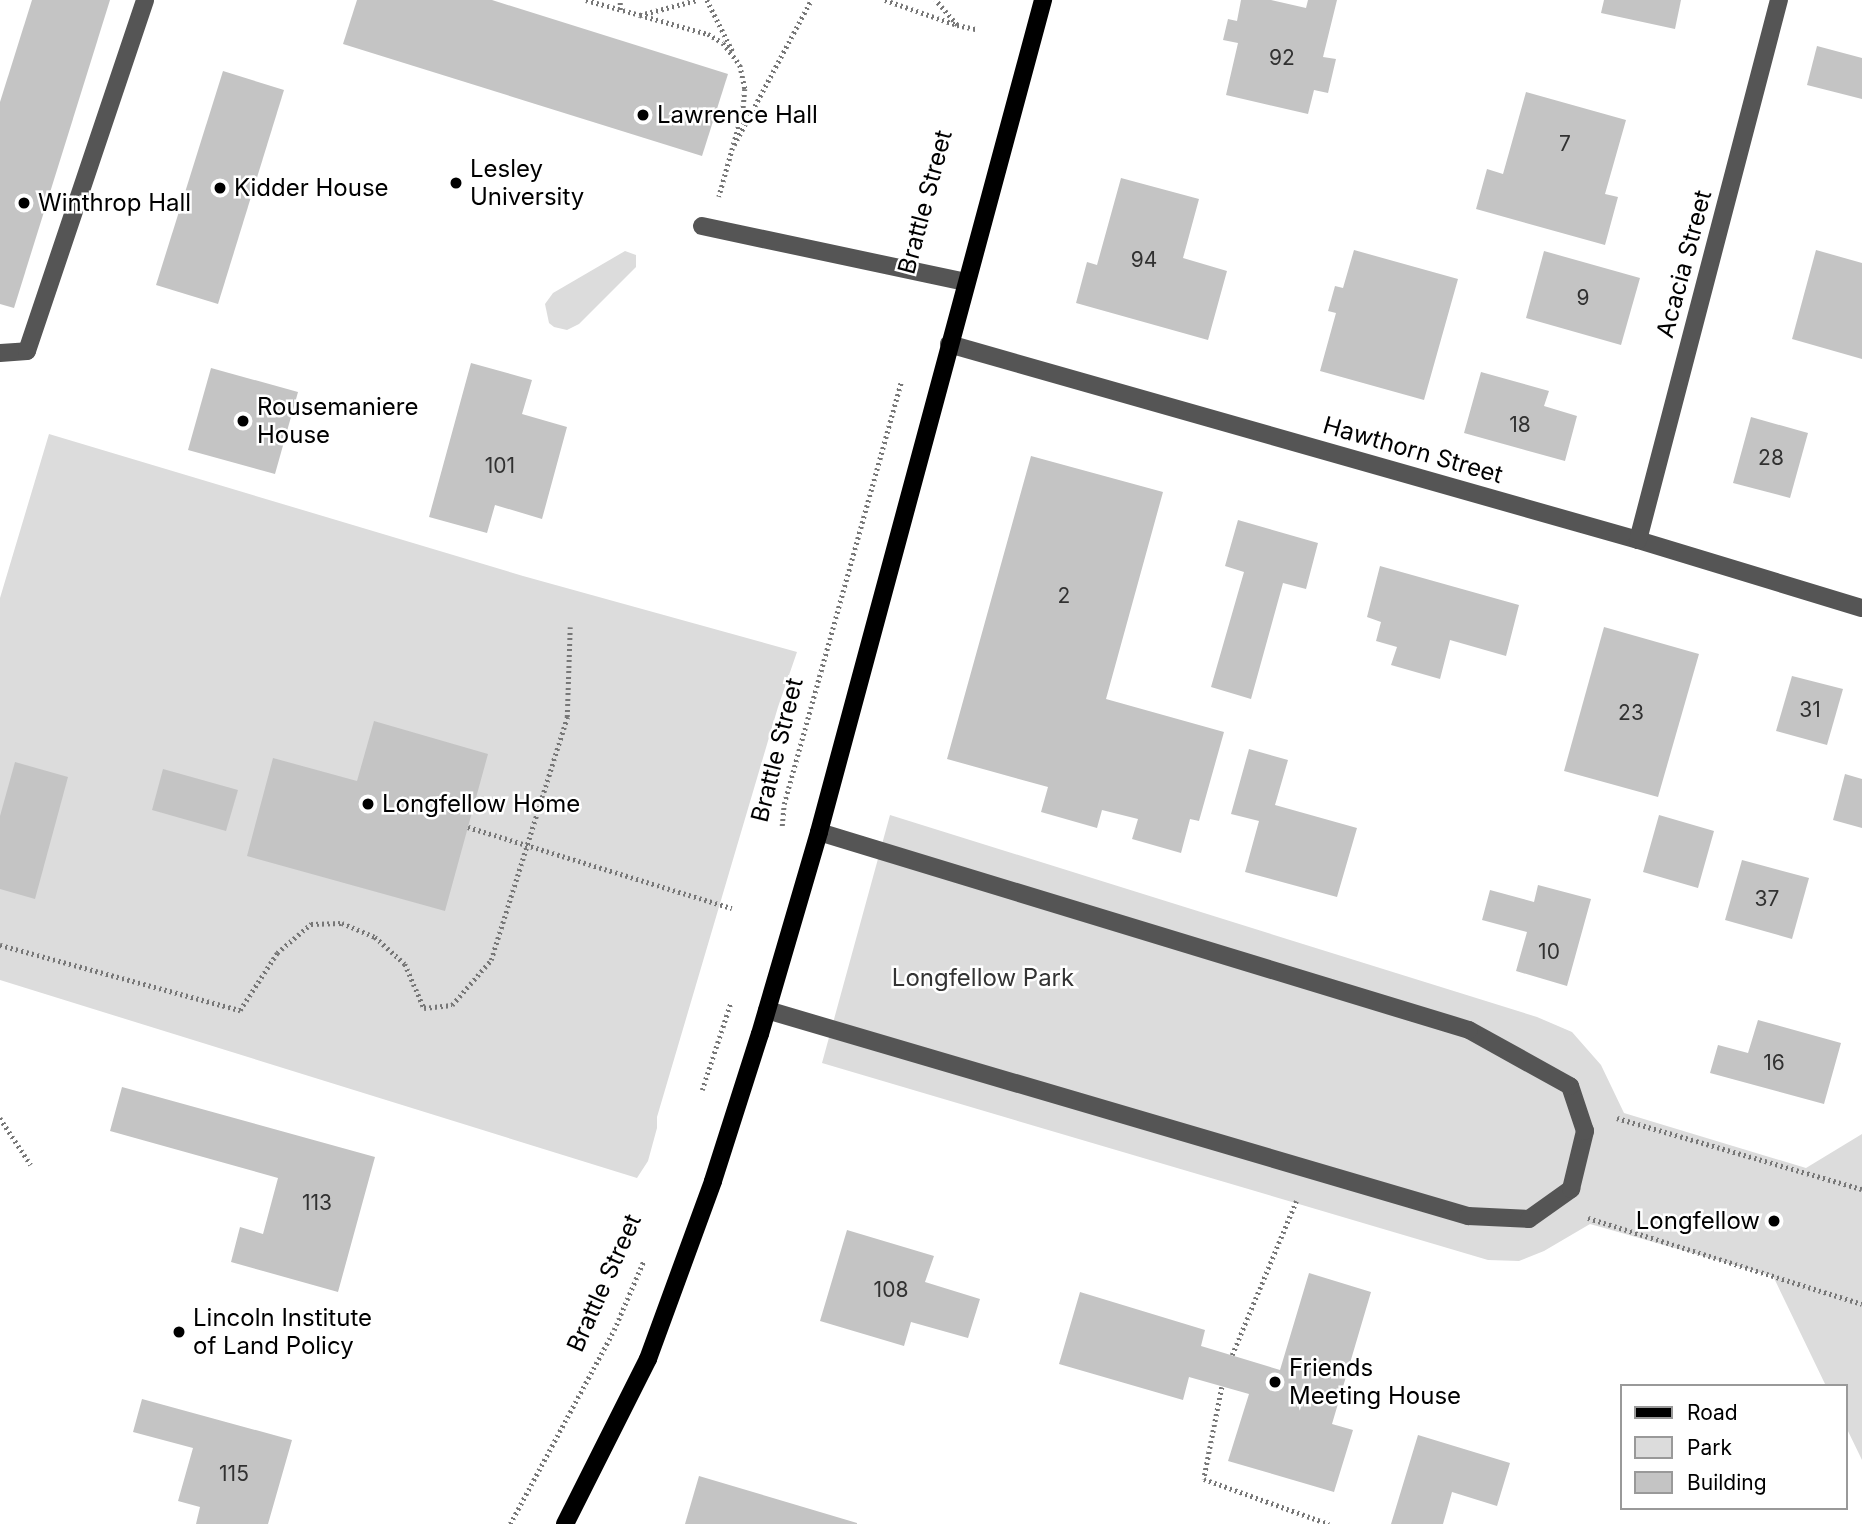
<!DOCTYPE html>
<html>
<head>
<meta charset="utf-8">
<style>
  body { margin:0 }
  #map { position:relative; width:1862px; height:1524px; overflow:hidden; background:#fff; font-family:Inter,sans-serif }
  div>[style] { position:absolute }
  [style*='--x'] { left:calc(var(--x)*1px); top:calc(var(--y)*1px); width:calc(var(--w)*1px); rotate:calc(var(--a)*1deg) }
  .green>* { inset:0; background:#dcdcdc }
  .building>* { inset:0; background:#c4c4c4 }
  .path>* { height:4.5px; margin-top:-2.25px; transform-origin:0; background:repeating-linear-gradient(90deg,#777 0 2px,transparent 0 5.5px) }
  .minor>* { height:18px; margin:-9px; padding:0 9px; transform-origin:9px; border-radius:9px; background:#555 }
  .major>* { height:18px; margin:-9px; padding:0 9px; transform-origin:9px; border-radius:9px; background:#000 }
  .dots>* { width:19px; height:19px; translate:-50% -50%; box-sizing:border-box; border:4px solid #fff; border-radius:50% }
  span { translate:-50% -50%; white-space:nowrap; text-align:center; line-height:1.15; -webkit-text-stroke:5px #fff; paint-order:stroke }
  .number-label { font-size:21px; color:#313131 }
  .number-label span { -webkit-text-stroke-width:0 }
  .poi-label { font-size:24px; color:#000 }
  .left { translate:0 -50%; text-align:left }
  .right { translate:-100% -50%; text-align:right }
  .street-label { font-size:24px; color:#000 }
  .park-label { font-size:24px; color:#333 }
  .legend { position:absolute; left:1620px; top:1384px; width:228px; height:126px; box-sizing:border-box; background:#fff; border:2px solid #999; margin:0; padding:9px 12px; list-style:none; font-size:21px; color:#000 }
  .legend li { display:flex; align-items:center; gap:14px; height:35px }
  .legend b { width:35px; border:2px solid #999 }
</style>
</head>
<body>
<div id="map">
  <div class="green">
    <i style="clip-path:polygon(625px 251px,636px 255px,636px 267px,579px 324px,567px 330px,554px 327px,549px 323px,545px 304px,553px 293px)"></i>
    <i style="clip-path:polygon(49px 434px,523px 576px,797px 652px,778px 707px,657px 1117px,657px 1128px,648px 1161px,637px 1178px,0 980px,0 598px)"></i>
    <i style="clip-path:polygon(890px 815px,1537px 1017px,1572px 1032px,1601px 1065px,1624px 1113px,1806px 1168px,1862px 1134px,1862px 1460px,1846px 1427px,1846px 1386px,1826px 1386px,1773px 1276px,1590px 1224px,1544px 1251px,1519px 1261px,1488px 1260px,822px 1063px)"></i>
  </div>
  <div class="building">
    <i style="clip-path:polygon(32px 0,110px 0,14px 308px,0 304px,0 102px)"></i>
    <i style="clip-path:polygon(357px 0,492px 0,728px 74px,702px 156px,343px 44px)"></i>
    <i style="clip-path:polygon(1241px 0,1271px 0,1306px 8px,1308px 0,1337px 0,1323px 57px,1336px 59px,1328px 93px,1314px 90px,1308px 114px,1226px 95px,1238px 43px,1223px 40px,1228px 19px,1237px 21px)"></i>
    <i style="clip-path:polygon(1604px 0,1681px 0,1675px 29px,1601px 13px)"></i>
    <i style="clip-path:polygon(1817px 46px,1862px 58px,1862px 99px,1807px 85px)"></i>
    <i style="clip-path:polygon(223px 71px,284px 90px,218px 304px,156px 285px)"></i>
    <i style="clip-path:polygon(1526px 92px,1626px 120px,1605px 194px,1618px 197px,1605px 245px,1476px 209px,1487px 169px,1503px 174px)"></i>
    <i style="clip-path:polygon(1121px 178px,1199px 199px,1183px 258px,1227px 271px,1208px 340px,1076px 303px,1087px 262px,1097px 265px)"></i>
    <i style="clip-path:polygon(1354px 250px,1458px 279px,1424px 400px,1320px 371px,1336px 313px,1328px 311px,1335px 286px,1343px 288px)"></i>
    <i style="clip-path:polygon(1816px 250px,1862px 263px,1862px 359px,1792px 339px)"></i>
    <i style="clip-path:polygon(1544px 251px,1640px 278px,1621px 345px,1526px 318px)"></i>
    <i style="clip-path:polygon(471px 363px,532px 380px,522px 414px,567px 427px,542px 519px,495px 505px,487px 533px,429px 517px)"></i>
    <i style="clip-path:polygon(211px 368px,298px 392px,275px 474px,188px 450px)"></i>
    <i style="clip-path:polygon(1481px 372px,1549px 391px,1544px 406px,1577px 416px,1565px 461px,1464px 433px)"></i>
    <i style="clip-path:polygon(1751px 417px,1808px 433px,1790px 498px,1733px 483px)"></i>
    <i style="clip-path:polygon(1031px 456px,1163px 492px,1106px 699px,1224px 732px,1199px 821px,1190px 819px,1181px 853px,1132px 839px,1138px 819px,1102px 810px,1097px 828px,1041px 812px,1048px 787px,947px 759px)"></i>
    <i style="clip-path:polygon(1238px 520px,1318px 543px,1306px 589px,1283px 583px,1251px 699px,1211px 687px,1244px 572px,1225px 566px)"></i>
    <i style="clip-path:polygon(1380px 566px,1519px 605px,1506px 656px,1450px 640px,1440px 679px,1391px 665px,1397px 647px,1376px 641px,1381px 622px,1367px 617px)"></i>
    <i style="clip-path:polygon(1604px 627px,1699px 654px,1658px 797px,1564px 771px)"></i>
    <i style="clip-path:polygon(1792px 676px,1843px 689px,1827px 745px,1776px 731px)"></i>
    <i style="clip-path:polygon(374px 721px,488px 754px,445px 911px,247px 856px,273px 758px,357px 781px)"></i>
    <i style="clip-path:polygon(1249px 749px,1288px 760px,1275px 805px,1357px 828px,1337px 897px,1245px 872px,1259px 821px,1231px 814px)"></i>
    <i style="clip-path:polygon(15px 762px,68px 777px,35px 899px,0 889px,0 816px)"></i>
    <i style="clip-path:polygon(163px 769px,238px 790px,226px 831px,152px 810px)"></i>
    <i style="clip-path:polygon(1845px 774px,1862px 779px,1862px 828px,1833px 820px)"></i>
    <i style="clip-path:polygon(1659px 815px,1714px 831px,1698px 888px,1643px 872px)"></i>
    <i style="clip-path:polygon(1742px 860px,1809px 878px,1792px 939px,1725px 920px)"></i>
    <i style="clip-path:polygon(1538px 885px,1591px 899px,1567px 986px,1516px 971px,1527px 932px,1482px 920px,1490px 890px,1534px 902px)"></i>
    <i style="clip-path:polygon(1758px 1020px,1841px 1043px,1824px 1104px,1710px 1073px,1718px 1045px,1748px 1053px)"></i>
    <i style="clip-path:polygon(122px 1087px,375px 1157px,338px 1292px,231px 1262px,240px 1227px,263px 1234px,278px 1178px,110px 1131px)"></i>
    <i style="clip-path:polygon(847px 1230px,934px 1256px,925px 1282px,980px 1299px,968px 1338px,911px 1322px,904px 1346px,820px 1321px)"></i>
    <i style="clip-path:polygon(1309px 1273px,1371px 1292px,1332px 1424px,1353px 1430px,1334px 1492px,1228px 1461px,1249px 1394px,1189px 1377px,1183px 1400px,1059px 1364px,1080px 1292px,1205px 1330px,1201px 1346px,1280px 1370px)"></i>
    <i style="clip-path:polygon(142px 1399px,292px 1440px,268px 1524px,196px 1524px,200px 1507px,178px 1501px,193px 1448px,133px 1432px)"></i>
    <i style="clip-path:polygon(1418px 1435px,1510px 1463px,1497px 1506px,1452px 1492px,1443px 1524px,1391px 1524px)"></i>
    <i style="clip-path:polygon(699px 1476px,857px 1523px,857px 1524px,685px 1524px)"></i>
  </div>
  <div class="path">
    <i style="--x:586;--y:0;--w:56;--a:15.5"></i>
    <i style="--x:640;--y:15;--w:59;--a:-14.7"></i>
    <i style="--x:707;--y:0;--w:58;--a:63.4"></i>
    <i style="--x:885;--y:0;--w:76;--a:19.1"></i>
    <i style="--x:957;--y:25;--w:33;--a:-131"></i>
    <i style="--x:620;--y:10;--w:10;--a:-90"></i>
    <i style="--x:640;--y:15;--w:71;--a:15.6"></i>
    <i style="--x:708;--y:34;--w:17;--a:31"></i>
    <i style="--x:723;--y:43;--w:28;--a:52"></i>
    <i style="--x:740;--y:65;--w:25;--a:78"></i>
    <i style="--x:745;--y:89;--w:22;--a:95"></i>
    <i style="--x:743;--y:111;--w:89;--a:105.6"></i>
    <i style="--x:957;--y:25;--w:19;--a:12"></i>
    <i style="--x:734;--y:145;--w:164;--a:-62"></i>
    <i style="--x:782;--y:826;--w:22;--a:-85"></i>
    <i style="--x:784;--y:804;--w:438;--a:-74.5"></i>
    <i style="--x:468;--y:827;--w:276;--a:17.1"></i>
    <i style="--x:0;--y:945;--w:249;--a:15.2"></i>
    <i style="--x:240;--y:1010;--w:68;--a:-57"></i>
    <i style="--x:277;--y:953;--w:45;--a:-40.5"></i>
    <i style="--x:311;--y:924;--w:31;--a:-2"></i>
    <i style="--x:342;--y:923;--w:36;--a:23"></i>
    <i style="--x:375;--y:937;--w:40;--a:42"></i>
    <i style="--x:405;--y:964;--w:48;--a:66.6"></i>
    <i style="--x:424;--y:1008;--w:28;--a:-6"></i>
    <i style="--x:452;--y:1005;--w:60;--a:-49.1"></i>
    <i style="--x:491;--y:960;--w:255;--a:-72.6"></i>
    <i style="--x:567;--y:717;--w:90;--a:-88.1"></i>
    <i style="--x:702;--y:1090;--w:93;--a:-71.8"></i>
    <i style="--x:0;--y:1118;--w:56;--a:56.6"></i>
    <i style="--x:1617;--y:1118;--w:255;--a:16.2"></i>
    <i style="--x:1588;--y:1218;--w:287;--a:17.4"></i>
    <i style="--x:1232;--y:1355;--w:167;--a:-67.4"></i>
    <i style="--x:1222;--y:1387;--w:94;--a:101.1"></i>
    <i style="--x:1204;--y:1479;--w:133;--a:19.8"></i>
    <i style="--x:510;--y:1524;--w:220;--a:-61.8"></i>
    <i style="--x:614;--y:1330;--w:76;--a:-66.8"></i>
  </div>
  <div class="minor">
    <i style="--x:702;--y:226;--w:269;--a:12"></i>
    <i style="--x:949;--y:344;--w:716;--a:15.88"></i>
    <i style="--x:1638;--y:540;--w:234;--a:16.9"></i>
    <i style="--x:0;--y:353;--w:27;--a:-4"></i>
    <i style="--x:27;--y:351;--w:370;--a:-71.4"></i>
    <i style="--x:1638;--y:540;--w:558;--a:-75.37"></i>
    <i style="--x:767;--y:1010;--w:731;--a:16.38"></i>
    <i style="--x:1468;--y:1216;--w:61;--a:2.8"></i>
    <i style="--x:1529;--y:1219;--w:52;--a:-35.5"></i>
    <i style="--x:1571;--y:1189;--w:60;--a:-76.4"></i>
    <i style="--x:1585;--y:1131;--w:47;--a:-108.4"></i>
    <i style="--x:1570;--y:1086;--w:115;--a:-151"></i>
    <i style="--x:1469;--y:1030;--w:679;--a:-163.06"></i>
  </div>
  <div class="major">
    <i style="--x:565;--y:1524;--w:185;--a:-63.3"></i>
    <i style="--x:648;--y:1359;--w:189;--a:-69.9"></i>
    <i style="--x:713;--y:1181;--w:154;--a:-72.3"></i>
    <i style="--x:760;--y:1034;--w:210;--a:-73.7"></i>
    <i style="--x:819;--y:832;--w:862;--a:-74.93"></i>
  </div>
  <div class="dots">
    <i style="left:643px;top:115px;background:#000"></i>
    <i style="left:456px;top:183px;background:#000"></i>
    <i style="left:220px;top:188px;background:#000"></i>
    <i style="left:24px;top:203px;background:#000"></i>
    <i style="left:243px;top:421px;background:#000"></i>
    <i style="left:368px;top:804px;background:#000"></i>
    <i style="left:1774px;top:1221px;background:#000"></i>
    <i style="left:179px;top:1332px;background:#000"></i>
    <i style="left:1275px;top:1382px;background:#000"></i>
  </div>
  <div class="number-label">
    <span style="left:1282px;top:58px">92</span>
    <span style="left:1565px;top:144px">7</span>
    <span style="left:1144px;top:260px">94</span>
    <span style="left:1583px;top:298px">9</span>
    <span style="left:1520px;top:425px">18</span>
    <span style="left:1771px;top:458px">28</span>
    <span style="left:500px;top:466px">101</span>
    <span style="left:1064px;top:596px">2</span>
    <span style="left:1810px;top:710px">31</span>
    <span style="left:1631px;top:713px">23</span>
    <span style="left:1767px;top:899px">37</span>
    <span style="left:1549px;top:952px">10</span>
    <span style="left:1774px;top:1063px">16</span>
    <span style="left:317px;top:1203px">113</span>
    <span style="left:891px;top:1290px">108</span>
    <span style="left:234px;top:1474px">115</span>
  </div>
  <div class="poi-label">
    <span class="left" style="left:657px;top:115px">Lawrence Hall</span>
    <span class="left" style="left:470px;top:183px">Lesley<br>University</span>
    <span class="left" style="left:234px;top:188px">Kidder House</span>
    <span class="left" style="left:38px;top:203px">Winthrop Hall</span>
    <span class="left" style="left:257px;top:421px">Rousemaniere<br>House</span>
    <span class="left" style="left:382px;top:804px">Longfellow Home</span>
    <span class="right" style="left:1760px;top:1221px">Longfellow</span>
    <span class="left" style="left:193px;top:1332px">Lincoln Institute<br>of Land Policy</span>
    <span class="left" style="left:1289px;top:1382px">Friends<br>Meeting House</span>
  </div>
  <div class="street-label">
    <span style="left:925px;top:202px;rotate:-75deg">Brattle Street</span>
    <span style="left:1684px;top:264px;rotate:-75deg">Acacia Street</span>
    <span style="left:1413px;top:450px;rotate:16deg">Hawthorn Street</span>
    <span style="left:777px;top:750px;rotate:-76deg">Brattle Street</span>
    <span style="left:604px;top:1283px;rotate:-66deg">Brattle Street</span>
  </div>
  <div class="park-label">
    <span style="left:983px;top:978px">Longfellow Park</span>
  </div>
  <ul class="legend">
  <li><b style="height:9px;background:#000"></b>Road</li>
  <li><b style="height:19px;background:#dcdcdc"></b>Park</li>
  <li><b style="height:19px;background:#c4c4c4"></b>Building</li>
  </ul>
</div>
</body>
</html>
